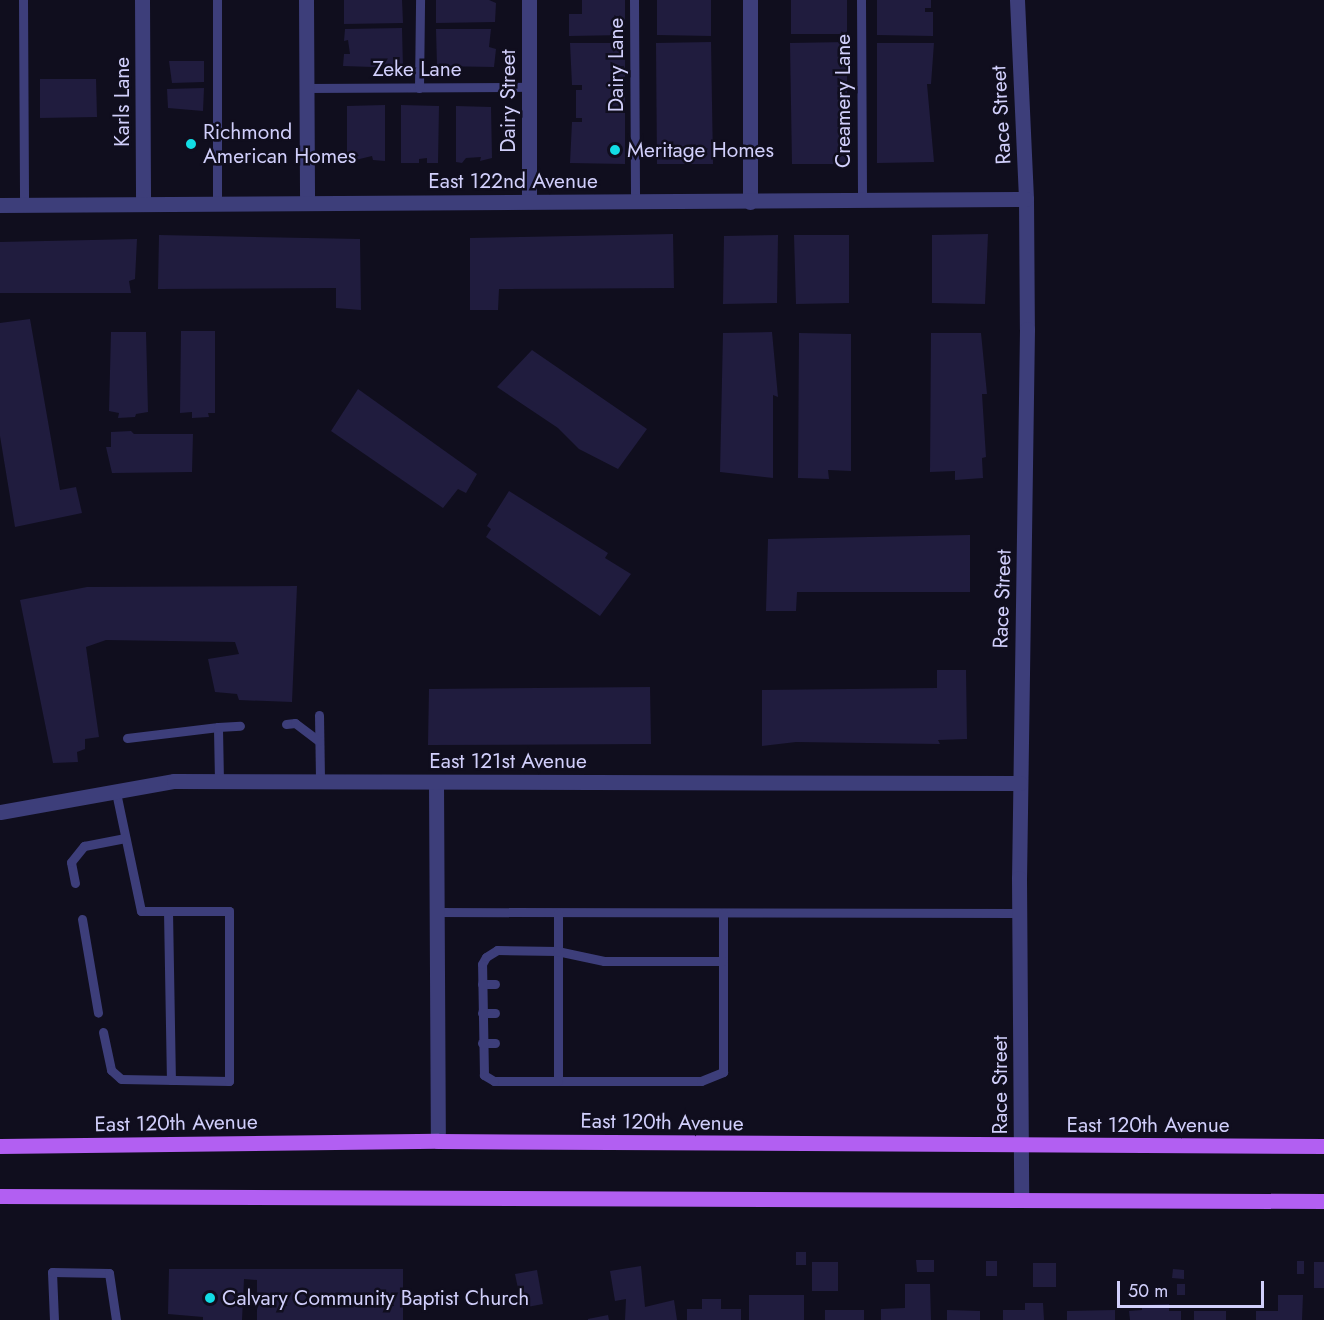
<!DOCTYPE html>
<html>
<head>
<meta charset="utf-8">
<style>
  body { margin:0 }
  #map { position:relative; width:1324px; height:1320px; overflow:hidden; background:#100e1e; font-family:Jost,sans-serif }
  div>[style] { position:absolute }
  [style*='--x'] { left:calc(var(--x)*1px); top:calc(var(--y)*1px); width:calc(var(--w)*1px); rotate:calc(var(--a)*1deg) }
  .building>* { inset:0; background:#201c3e }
  .lane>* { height:9px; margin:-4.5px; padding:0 4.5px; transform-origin:4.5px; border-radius:4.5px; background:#3d3e7a }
  .street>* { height:15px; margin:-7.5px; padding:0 7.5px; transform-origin:7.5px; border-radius:7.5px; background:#3d3e7a }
  .primary>* { height:15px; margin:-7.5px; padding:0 7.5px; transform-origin:7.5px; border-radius:7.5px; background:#b25ff2 }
  .dots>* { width:16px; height:16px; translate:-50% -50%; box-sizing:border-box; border:3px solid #100e1e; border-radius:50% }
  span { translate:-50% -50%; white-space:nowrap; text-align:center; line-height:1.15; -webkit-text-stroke:5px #100e1e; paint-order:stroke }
  .street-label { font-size:21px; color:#d1cffb }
  .poi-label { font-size:21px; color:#d1cffb }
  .left { translate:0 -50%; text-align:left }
  .scale { position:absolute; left:1117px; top:1281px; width:147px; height:27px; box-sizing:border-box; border:3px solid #d1cffb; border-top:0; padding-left:8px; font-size:18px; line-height:21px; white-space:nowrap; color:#d1cffb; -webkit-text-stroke:4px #100e1e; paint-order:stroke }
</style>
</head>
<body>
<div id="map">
  <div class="building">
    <i style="clip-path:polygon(344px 0,402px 0,403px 23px,344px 24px)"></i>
    <i style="clip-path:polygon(436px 0,489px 0,496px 3px,495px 22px,436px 23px)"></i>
    <i style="clip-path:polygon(582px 0,625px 0,625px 35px,569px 36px,569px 14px,582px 14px)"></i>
    <i style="clip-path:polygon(657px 0,711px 0,711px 36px,657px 35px)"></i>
    <i style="clip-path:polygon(791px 0,847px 0,847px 34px,791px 34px)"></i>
    <i style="clip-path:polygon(877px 0,931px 0,931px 8px,925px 8px,925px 12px,933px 12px,933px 36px,877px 35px)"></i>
    <i style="clip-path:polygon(402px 28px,403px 68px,343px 66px,344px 54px,350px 54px,348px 40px,344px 41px,345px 29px)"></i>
    <i style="clip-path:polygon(436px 29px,491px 29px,489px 47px,496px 49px,494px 67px,437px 66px)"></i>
    <i style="clip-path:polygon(711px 42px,713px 164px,657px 164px,656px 43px)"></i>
    <i style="clip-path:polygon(847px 42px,847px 164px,792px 164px,790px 43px)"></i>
    <i style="clip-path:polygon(570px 43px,625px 43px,625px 164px,570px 163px,572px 122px,582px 122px,582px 118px,576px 118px,576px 90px,582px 90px,582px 85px,572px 85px)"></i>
    <i style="clip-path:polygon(877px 43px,934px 43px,931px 84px,927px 84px,934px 162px,877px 163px)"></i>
    <i style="clip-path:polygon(169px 61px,204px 61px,204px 82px,172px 83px)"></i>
    <i style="clip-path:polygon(40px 79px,96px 79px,97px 117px,40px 118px)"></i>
    <i style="clip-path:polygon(204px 88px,203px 111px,168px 108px,167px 89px)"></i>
    <i style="clip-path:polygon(385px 105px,385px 161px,373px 160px,372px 156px,347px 162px,347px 106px)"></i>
    <i style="clip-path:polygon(401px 105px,439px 106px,438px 163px,427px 163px,427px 158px,419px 159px,419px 163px,401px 163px)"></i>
    <i style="clip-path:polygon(456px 106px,491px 107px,492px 158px,480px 161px,481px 157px,466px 158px,462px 163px,456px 162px)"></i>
    <i style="clip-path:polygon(673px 234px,674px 288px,499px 289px,498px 310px,470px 310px,470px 238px)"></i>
    <i style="clip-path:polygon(988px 234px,985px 304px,932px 303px,932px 235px)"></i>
    <i style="clip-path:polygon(159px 235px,360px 239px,361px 310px,336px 308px,336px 288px,158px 289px)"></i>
    <i style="clip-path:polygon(778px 235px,777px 303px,723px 304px,724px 236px)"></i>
    <i style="clip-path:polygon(794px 235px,849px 235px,849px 303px,796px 304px)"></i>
    <i style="clip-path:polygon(137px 239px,135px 279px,129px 281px,131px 293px,0 293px,0 242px)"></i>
    <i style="clip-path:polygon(30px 319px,60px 490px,76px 487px,82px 513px,15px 527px,0 436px,0 323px)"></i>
    <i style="clip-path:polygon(181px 331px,215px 331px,215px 413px,208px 413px,209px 417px,192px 418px,192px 412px,180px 413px)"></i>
    <i style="clip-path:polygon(111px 332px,146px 332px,148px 412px,136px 414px,135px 417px,118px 418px,119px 413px,109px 411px)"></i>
    <i style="clip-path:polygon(772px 332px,778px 397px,773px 395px,773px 478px,720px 472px,723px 333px)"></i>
    <i style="clip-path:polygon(799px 333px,851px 334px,851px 471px,828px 470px,829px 479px,798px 478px)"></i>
    <i style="clip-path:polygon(931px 333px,981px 333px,987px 394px,982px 394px,986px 457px,982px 458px,983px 478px,955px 480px,955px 471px,930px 472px)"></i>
    <i style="clip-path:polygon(532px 350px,647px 429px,618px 469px,579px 449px,558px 428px,497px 387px)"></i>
    <i style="clip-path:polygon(358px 389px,477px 474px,466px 493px,458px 489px,443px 508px,331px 431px)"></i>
    <i style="clip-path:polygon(131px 431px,134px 434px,193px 434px,192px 472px,112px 473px,106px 447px,111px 447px,111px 432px)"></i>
    <i style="clip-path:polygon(509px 491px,608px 553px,605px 558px,631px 574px,600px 616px,486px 537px,491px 529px,487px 526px)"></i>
    <i style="clip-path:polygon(970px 535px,970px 592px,797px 592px,796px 611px,766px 611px,768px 539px)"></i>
    <i style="clip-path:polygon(297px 586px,292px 702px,239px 700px,237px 694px,215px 692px,208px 659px,239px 654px,235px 642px,106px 640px,86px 647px,99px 737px,85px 739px,85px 749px,77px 752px,78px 762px,53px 763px,20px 600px,87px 587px)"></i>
    <i style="clip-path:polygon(937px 670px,966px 670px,967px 739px,938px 740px,940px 744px,796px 742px,762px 746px,762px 690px,937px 688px)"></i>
    <i style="clip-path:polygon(650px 687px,651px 744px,428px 745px,429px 689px)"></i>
    <i style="clip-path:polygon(796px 1252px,806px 1252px,806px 1265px,796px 1265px)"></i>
    <i style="clip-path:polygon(916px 1260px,934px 1260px,934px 1272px,917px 1272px)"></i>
    <i style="clip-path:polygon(986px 1261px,997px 1261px,997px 1276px,986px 1276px)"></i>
    <i style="clip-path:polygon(1297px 1261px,1304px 1261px,1304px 1274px,1297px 1274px)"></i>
    <i style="clip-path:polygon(812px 1262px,838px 1262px,838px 1291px,812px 1291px)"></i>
    <i style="clip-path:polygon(1314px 1262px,1324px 1262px,1324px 1288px,1314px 1288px)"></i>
    <i style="clip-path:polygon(1033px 1263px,1056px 1263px,1056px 1287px,1033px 1287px)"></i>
    <i style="clip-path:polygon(641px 1266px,645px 1307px,674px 1300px,677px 1320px,625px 1320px,626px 1299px,615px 1301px,610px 1271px)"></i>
    <i style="clip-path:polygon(169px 1269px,403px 1269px,403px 1320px,257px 1320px,257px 1280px,244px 1279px,242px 1320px,203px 1320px,203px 1317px,168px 1314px)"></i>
    <i style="clip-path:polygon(1173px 1269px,1184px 1270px,1184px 1279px,1172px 1278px)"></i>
    <i style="clip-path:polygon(537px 1270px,543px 1304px,522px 1308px,515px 1274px)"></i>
    <i style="clip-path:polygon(905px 1284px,930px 1284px,931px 1320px,881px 1320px,881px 1309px,905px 1308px)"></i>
    <i style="clip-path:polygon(1177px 1284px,1185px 1284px,1185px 1295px,1177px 1295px)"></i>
    <i style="clip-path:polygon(749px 1295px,804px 1295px,804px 1320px,749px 1320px)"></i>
    <i style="clip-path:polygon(1278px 1295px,1303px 1295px,1302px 1320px,1256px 1320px,1256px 1311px,1278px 1311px)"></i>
    <i style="clip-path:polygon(702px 1299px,721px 1299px,721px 1309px,741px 1309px,741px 1320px,687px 1320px,687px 1309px,702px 1309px)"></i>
    <i style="clip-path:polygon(1025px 1303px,1043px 1303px,1044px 1320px,1003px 1320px,1003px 1310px,1025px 1310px)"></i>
    <i style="clip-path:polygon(1169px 1304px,1169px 1311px,1181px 1311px,1181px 1320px,1130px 1320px,1129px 1311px,1142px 1310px,1142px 1305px)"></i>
    <i style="clip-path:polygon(825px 1310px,864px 1310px,864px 1320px,825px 1320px)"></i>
    <i style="clip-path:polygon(947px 1310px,980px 1311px,980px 1320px,947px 1320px)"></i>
    <i style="clip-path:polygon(1115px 1310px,1115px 1320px,1067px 1320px,1067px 1311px)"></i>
    <i style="clip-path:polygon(1194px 1311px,1226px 1311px,1226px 1320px,1194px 1320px)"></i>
    <i style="clip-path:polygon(608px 1315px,609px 1320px,588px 1320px,588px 1319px)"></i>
  </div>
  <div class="lane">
    <i style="--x:23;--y:0;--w:205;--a:89.7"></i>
    <i style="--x:634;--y:0;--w:201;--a:89.7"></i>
    <i style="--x:861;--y:0;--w:202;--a:89.7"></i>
    <i style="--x:306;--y:88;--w:223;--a:-0.3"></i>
    <i style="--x:419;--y:88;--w:88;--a:-89.3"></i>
    <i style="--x:217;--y:203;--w:203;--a:-90"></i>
    <i style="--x:319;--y:715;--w:66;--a:89.1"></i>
    <i style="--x:286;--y:724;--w:9;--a:-6"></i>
    <i style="--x:295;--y:723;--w:30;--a:37"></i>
    <i style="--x:127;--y:738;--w:92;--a:-6.9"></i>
    <i style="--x:219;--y:781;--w:54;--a:-91.1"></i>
    <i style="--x:218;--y:727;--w:22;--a:-3"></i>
    <i style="--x:75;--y:883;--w:21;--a:-101"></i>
    <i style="--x:71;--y:862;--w:21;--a:-51"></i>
    <i style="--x:84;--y:846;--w:42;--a:-11"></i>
    <i style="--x:168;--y:911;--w:169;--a:89"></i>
    <i style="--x:437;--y:912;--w:582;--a:0.1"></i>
    <i style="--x:558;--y:913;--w:168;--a:90"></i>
    <i style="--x:558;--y:1081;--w:143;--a:0"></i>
    <i style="--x:701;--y:1081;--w:24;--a:-22"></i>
    <i style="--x:723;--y:1072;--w:159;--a:-90"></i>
    <i style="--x:82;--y:919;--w:95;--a:80.3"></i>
    <i style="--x:482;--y:984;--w:13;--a:0"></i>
    <i style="--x:482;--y:1013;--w:13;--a:0"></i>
    <i style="--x:103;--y:1032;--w:39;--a:78"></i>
    <i style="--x:111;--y:1070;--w:13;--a:42"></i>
    <i style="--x:121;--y:1079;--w:108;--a:1.1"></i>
    <i style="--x:229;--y:1081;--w:170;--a:-90"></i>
    <i style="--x:229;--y:911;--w:88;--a:180"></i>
    <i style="--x:141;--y:911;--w:122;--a:-101.9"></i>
    <i style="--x:482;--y:1043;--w:13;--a:0"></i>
    <i style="--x:558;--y:1081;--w:64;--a:180"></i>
    <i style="--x:494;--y:1081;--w:12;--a:-149"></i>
    <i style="--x:484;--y:1075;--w:111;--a:-91"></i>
    <i style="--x:482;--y:964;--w:8;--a:-60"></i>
    <i style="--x:486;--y:957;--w:13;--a:-32"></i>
    <i style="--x:497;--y:950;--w:60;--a:1"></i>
    <i style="--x:557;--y:951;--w:48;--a:12"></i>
    <i style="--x:604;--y:961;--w:119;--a:0"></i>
    <i style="--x:54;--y:1320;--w:48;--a:-92.4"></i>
    <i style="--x:52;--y:1272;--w:57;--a:1"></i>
    <i style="--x:109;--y:1273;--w:48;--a:81.5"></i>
  </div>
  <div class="street">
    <i style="--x:142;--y:0;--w:204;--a:89.7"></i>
    <i style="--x:306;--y:0;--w:203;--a:89.7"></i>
    <i style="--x:750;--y:0;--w:202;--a:90"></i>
    <i style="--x:1017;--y:0;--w:199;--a:87.4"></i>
    <i style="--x:1026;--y:199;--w:130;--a:89.6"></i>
    <i style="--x:1027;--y:329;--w:549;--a:90.83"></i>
    <i style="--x:1019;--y:878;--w:321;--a:89.6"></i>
    <i style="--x:529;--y:201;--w:201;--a:-90"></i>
    <i style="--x:0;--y:205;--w:1026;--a:-0.34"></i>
    <i style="--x:436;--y:782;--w:359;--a:89.7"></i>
    <i style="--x:0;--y:812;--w:177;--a:-10.1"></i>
    <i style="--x:174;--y:781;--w:846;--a:0.14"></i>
  </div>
  <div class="primary">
    <i style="--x:0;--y:1146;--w:438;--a:-0.7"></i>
    <i style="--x:438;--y:1141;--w:886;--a:0.32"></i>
    <i style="--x:0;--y:1196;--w:1324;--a:0.22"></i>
  </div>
  <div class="dots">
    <i style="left:191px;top:144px;background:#12dde5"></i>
    <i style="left:615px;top:150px;background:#12dde5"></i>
    <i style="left:210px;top:1298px;background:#12dde5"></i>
  </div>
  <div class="street-label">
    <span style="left:616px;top:65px;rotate:-90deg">Dairy Lane</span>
    <span style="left:417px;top:69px">Zeke Lane</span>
    <span style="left:508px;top:101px;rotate:-90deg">Dairy Street</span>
    <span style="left:843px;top:101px;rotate:-90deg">Creamery Lane</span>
    <span style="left:122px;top:102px;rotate:-90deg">Karls Lane</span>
    <span style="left:1001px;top:115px;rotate:-93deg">Race Street</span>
    <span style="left:513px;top:181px">East 122nd Avenue</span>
    <span style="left:1002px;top:599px;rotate:-88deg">Race Street</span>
    <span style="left:508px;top:761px">East 121st Avenue</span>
    <span style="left:1000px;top:1085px;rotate:-90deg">Race Street</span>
    <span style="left:662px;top:1122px;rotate:1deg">East 120th Avenue</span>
    <span style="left:176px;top:1123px;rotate:-1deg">East 120th Avenue</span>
    <span style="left:1148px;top:1125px">East 120th Avenue</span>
  </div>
  <div class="poi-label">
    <span class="left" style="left:203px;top:144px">Richmond<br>American Homes</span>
    <span class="left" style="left:627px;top:150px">Meritage Homes</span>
    <span class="left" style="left:222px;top:1298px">Calvary Community Baptist Church</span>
  </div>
  <div class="scale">50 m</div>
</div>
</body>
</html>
